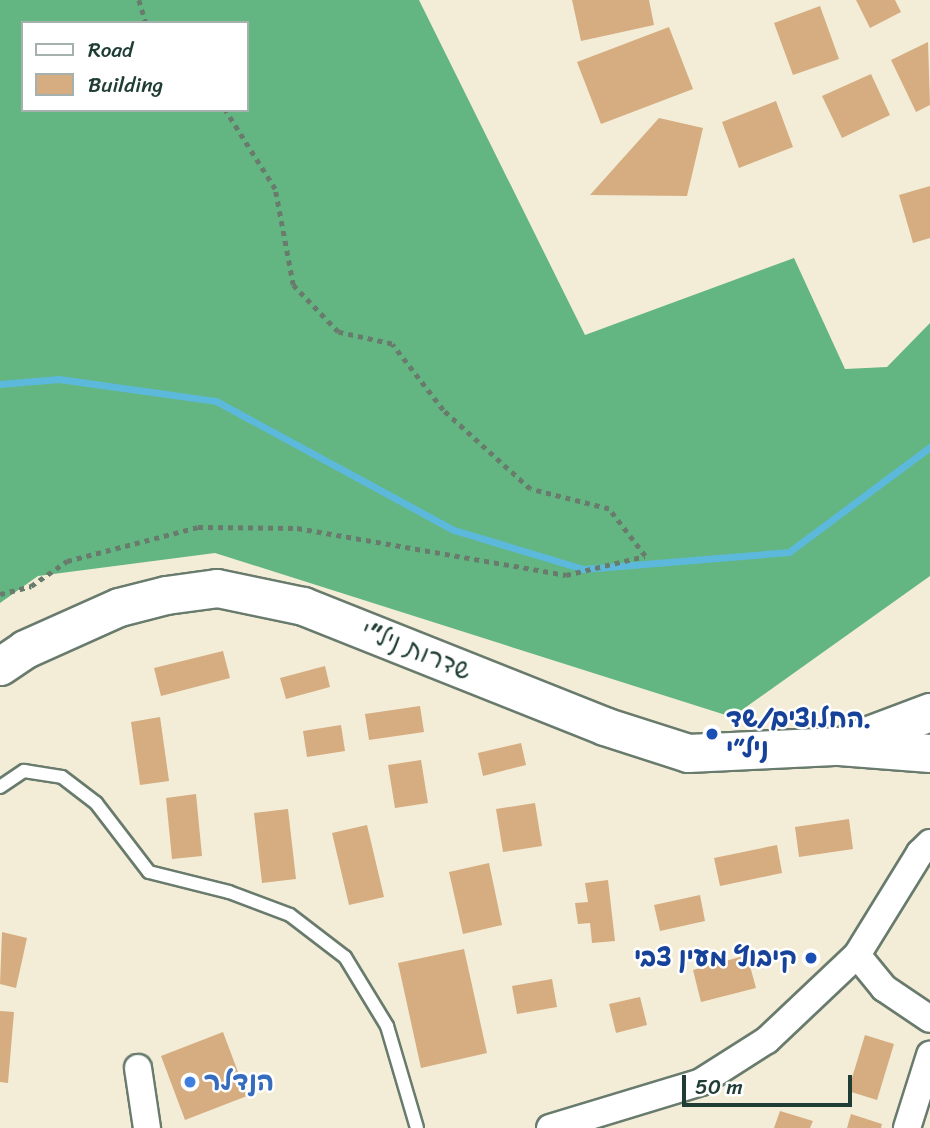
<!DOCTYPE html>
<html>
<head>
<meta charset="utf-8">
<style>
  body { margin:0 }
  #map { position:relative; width:930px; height:1128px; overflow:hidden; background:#f3edd8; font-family:Sriracha,"Playpen Sans Hebrew",sans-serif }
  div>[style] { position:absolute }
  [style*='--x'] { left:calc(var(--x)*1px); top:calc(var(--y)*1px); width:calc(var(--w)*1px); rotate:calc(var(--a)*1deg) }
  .forest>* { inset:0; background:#63b682 }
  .stream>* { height:7px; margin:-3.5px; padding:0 3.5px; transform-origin:3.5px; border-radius:3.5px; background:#5db9db }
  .building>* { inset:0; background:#d5ad80 }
  .path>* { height:4.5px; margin-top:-2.25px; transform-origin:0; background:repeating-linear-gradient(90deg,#697b6d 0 5px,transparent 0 10px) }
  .roads { filter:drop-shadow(2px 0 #697b6d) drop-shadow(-2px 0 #697b6d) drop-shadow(0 2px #697b6d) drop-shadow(0 -2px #697b6d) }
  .lane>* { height:12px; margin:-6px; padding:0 6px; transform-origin:6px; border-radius:6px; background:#fff }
  .street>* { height:26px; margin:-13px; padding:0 13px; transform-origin:13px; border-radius:13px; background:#fff }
  .secondary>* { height:37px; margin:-18.5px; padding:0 18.5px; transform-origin:18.5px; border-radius:18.5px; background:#fff }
  .dots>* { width:19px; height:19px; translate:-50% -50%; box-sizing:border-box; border:4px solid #fff; border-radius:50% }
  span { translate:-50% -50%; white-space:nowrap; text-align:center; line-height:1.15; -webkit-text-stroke:5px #fff; paint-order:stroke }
  .street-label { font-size:26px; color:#1f3d34 }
  .transit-label { font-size:26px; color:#164399; font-weight:700 }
  .left { translate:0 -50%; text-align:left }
  .right { translate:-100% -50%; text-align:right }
  .shop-label { font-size:26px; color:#366cbe; font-weight:700 }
  .legend { position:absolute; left:21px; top:21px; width:228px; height:91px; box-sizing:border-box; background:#fff; border:2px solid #a5b1ae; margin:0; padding:9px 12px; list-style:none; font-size:21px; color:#1f3d34 }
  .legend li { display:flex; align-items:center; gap:14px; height:35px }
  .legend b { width:35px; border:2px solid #a5b1ae }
  .scale { position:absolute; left:682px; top:1075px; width:170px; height:32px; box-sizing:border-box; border:4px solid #1f3d34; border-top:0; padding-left:9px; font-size:21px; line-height:24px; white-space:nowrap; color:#1f3d34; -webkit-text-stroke:5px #fff; paint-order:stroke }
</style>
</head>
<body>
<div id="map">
  <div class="forest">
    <i style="clip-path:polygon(evenodd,0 0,419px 0,585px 335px,794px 258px,845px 369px,887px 367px,930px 323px,930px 576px,732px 717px,215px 553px,38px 576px,0 603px,0 0,23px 23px,247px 23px,247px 110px,23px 110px,23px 23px)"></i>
  </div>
  <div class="stream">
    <i style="--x:0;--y:384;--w:59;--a:-4.8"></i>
    <i style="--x:59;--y:379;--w:159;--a:8"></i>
    <i style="--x:216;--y:401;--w:271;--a:28.5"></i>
    <i style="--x:454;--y:530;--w:135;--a:16.8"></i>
    <i style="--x:583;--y:569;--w:207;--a:-4.7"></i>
    <i style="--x:789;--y:552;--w:176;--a:-36.7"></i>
  </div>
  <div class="building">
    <i style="clip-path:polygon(572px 0,649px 0,654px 25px,581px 41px)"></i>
    <i style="clip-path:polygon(856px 0,895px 0,901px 12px,870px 28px)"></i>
    <i style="clip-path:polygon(820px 6px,839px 59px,793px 75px,774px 23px)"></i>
    <i style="clip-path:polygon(669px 27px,693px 89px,601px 124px,577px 62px)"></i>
    <i style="clip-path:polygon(928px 42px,930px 105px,916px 112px,891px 60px)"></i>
    <i style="clip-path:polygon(871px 74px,890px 115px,842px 138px,822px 96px)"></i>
    <i style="clip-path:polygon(776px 101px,793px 147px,739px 168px,722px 122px)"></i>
    <i style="clip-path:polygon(659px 118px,703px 128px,687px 196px,590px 195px)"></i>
    <i style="clip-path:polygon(930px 186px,930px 238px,913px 243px,899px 195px)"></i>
    <i style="clip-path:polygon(223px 651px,230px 678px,161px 696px,154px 668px)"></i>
    <i style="clip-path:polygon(325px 666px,330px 687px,286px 699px,280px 678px)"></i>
    <i style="clip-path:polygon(420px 706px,424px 732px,369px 740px,365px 714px)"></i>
    <i style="clip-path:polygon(160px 717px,169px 781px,140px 785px,131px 722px)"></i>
    <i style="clip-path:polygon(341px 725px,345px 751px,307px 757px,303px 731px)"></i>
    <i style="clip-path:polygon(521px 743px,526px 765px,483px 776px,478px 753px)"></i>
    <i style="clip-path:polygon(421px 760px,428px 803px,395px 808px,388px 765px)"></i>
    <i style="clip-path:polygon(196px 794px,202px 856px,172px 859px,166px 798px)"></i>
    <i style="clip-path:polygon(535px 803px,542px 846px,503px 852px,496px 809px)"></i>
    <i style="clip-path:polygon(288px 809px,296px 879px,262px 883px,254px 813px)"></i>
    <i style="clip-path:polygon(849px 819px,853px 849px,799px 857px,795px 827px)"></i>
    <i style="clip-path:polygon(367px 825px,384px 897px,349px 905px,332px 833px)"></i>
    <i style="clip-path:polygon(777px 845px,782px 873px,720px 886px,714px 858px)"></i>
    <i style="clip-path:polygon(489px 863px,502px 925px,463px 934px,449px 872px)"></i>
    <i style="clip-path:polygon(608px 880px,615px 941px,592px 943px,590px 923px,578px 924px,575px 903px,588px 902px,585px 883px)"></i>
    <i style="clip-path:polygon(700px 895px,705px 921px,660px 931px,654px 905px)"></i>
    <i style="clip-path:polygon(2px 932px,27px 938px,16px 988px,0 984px)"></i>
    <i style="clip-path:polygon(464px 949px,487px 1053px,421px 1068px,398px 963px)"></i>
    <i style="clip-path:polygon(747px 955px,756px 988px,701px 1002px,693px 970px)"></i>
    <i style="clip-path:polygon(552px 979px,557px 1007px,517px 1014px,512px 986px)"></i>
    <i style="clip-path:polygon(640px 997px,647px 1025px,616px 1033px,609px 1004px)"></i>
    <i style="clip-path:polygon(0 1011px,14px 1012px,8px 1083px,0 1082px)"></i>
    <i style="clip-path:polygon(223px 1032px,247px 1096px,185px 1120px,161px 1056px)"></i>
    <i style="clip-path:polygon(865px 1035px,894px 1044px,877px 1100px,848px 1091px)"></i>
    <i style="clip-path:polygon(780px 1111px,813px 1121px,810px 1128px,774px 1128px)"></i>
    <i style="clip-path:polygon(851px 1114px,882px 1124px,881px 1128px,847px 1128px)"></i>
  </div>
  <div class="path">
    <i style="--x:139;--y:0;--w:24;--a:73"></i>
    <i style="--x:0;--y:594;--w:32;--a:-14"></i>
    <i style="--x:31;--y:586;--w:44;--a:-34.8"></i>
    <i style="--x:67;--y:561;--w:135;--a:-14.5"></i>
    <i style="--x:198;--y:527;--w:99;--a:0.6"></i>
    <i style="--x:297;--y:528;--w:273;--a:9.9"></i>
    <i style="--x:566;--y:575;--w:81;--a:-13.5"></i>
    <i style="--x:645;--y:556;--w:59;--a:-127.5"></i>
    <i style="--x:609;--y:509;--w:81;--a:-165.8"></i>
    <i style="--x:530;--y:489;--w:118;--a:-137.8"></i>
    <i style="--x:443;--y:410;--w:83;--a:-127.7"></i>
    <i style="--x:392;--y:344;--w:55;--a:-167.5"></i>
    <i style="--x:338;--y:332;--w:65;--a:-133.8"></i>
    <i style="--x:293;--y:285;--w:98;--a:-100.6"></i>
    <i style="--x:275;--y:189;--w:93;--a:-122.3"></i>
  </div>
  <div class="roads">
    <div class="lane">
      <i style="--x:0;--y:787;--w:29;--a:-34"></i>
      <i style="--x:24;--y:771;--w:38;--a:9"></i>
      <i style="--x:62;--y:777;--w:43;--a:37.4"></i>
      <i style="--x:96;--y:803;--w:87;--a:52.5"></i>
      <i style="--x:149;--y:872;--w:82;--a:14"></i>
      <i style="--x:229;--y:892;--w:65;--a:20.7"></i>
      <i style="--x:290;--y:915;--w:69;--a:37.4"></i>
      <i style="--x:345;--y:957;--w:81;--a:58.7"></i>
      <i style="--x:387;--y:1026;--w:106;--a:73.6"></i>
    </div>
    <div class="street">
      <i style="--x:857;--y:955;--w:43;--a:50.7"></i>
      <i style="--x:884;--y:988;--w:55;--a:34"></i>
      <i style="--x:138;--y:1068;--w:61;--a:81.5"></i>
      <i style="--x:550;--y:1128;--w:158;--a:-16.9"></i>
      <i style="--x:701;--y:1082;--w:78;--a:-32.5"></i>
      <i style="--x:767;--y:1040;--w:124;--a:-43.4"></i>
      <i style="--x:857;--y:955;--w:120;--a:-58.3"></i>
      <i style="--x:920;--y:853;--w:14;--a:-45"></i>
      <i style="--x:907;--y:1128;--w:77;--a:-72.5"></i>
    </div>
    <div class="secondary">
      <i style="--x:0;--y:666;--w:30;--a:-34"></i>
      <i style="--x:25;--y:649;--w:103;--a:-24.1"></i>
      <i style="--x:119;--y:607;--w:49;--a:-14.3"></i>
      <i style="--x:166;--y:595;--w:51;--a:-7.8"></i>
      <i style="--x:217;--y:588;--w:88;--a:11.8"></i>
      <i style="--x:303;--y:606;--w:324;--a:21.7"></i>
      <i style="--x:604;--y:726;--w:88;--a:17.8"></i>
      <i style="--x:688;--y:753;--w:151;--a:-2.7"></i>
      <i style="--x:839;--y:746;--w:91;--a:4.4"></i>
      <i style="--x:850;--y:742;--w:85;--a:-20.6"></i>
    </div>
  </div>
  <div class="dots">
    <i style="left:712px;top:734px;background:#1a4fb4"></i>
    <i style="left:811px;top:958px;background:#1a4fb4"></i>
    <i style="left:190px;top:1082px;background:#3f7fe0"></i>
  </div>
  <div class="street-label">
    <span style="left:416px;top:651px;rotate:22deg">שדרות ניל"י</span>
  </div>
  <div class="transit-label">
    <span class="left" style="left:726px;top:734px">החלוצים/שד.<br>ניל״י</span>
    <span class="right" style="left:797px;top:958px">קיבוץ מעין צבי</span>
  </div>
  <div class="shop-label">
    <span class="left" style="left:204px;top:1082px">הנדלר</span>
  </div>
  <ul class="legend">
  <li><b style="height:9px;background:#fff"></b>Road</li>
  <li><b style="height:19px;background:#d5ad80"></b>Building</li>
  </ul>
  <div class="scale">50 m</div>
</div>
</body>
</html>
